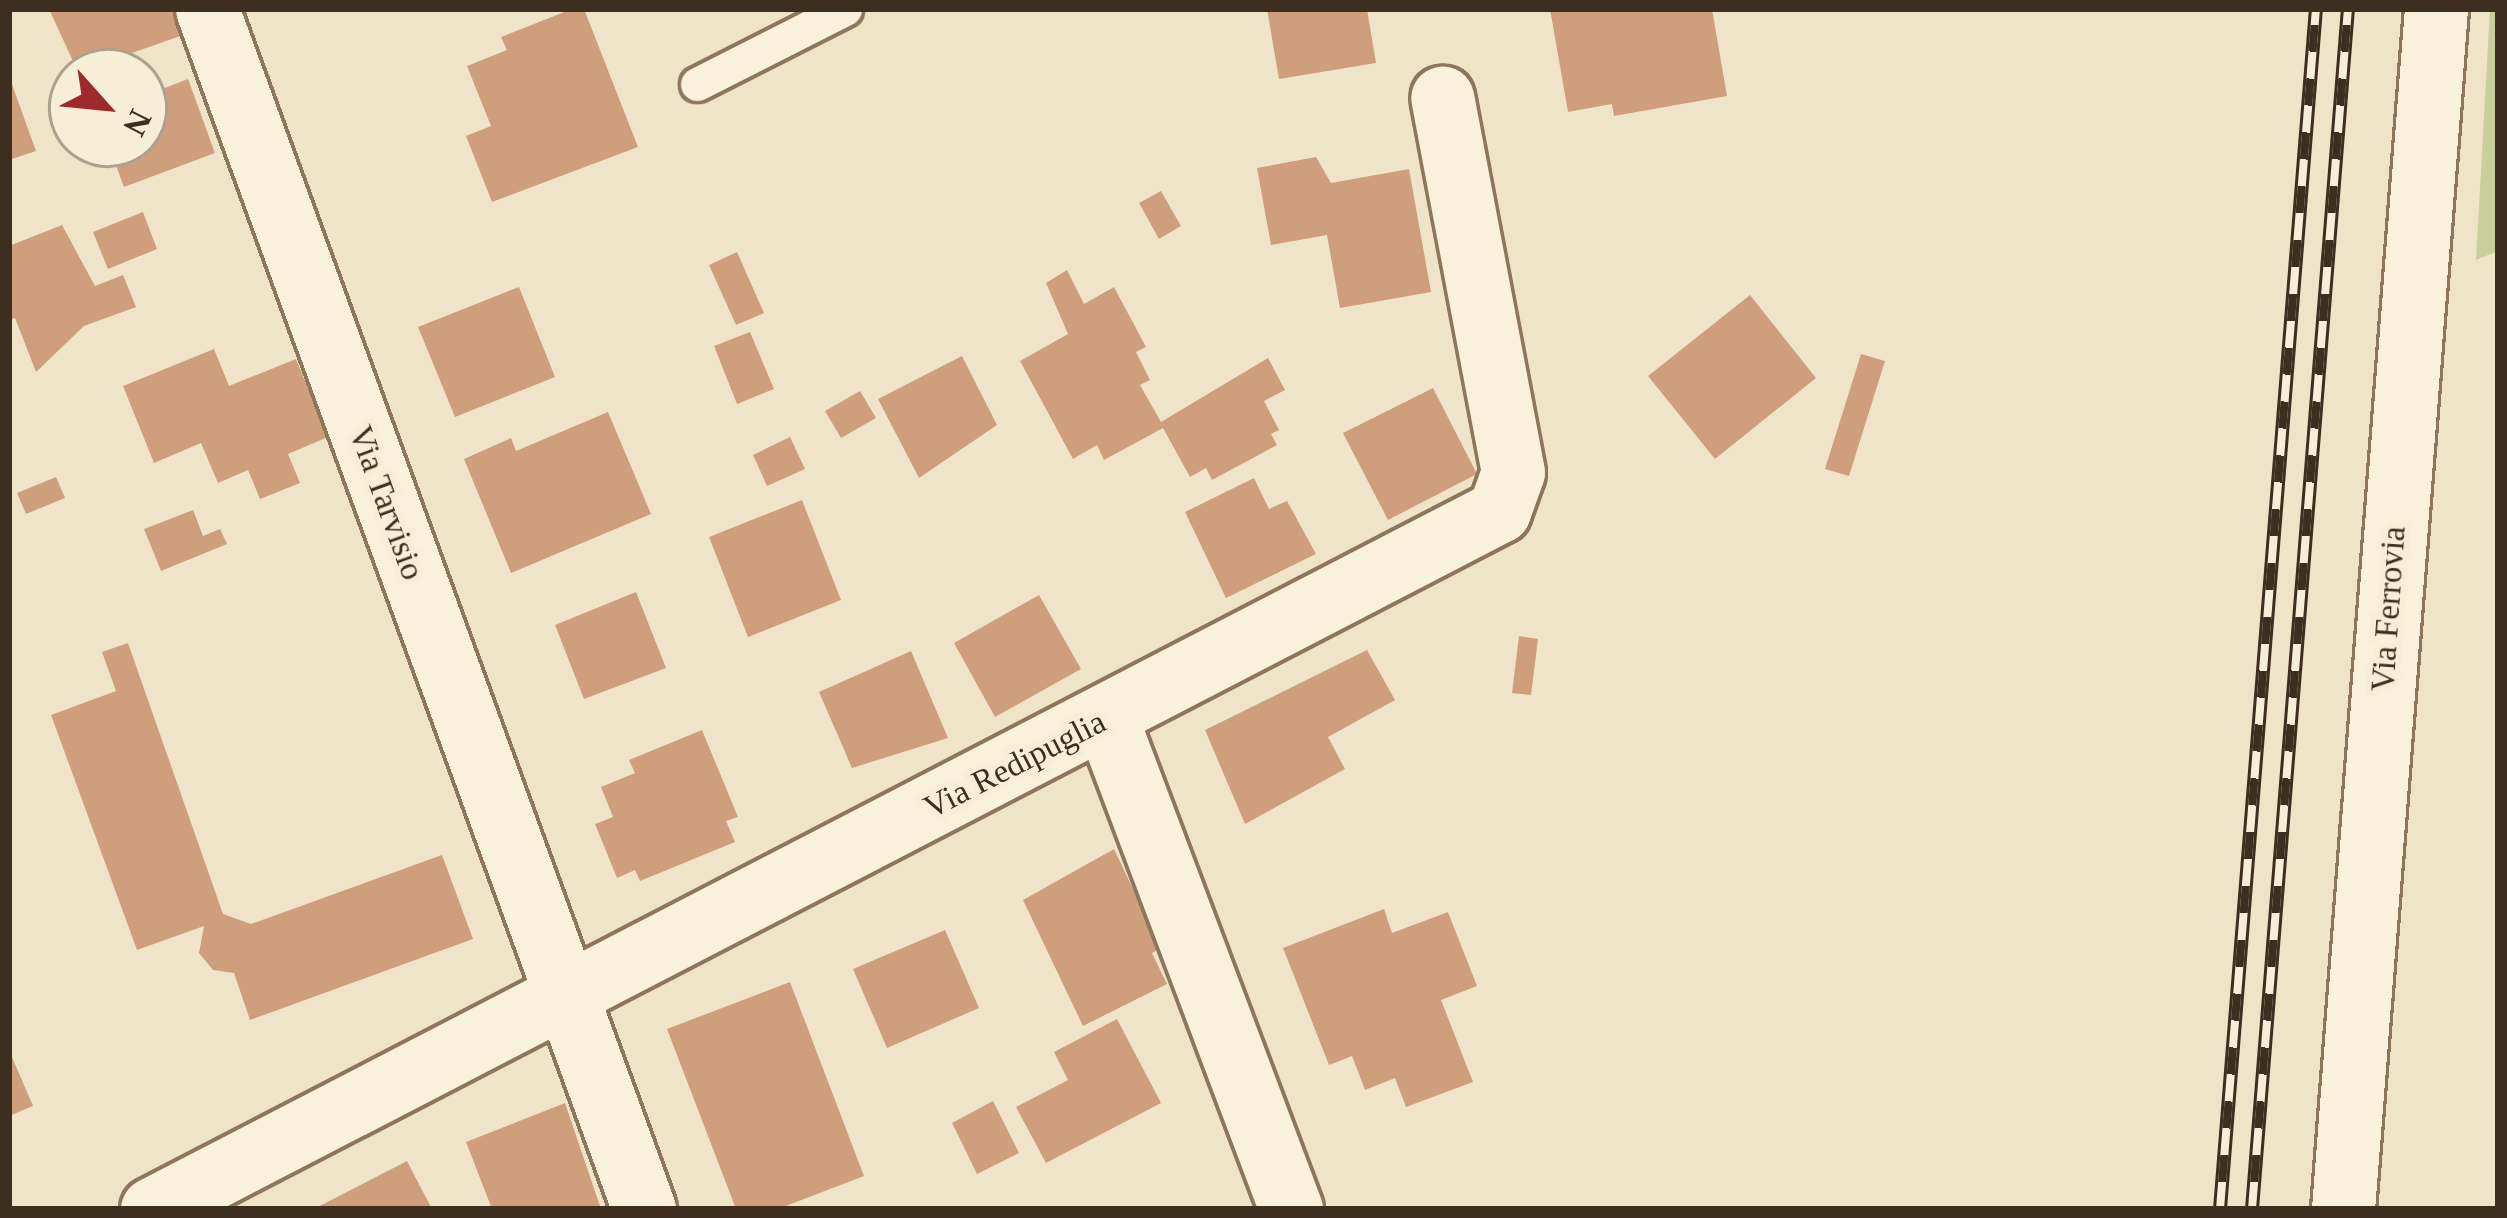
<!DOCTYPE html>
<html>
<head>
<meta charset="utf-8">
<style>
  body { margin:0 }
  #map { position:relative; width:2507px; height:1218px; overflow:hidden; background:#f0e4c8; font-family:"Times New Roman",serif }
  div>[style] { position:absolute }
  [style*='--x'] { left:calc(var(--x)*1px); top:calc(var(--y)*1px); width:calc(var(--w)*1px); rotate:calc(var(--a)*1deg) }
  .green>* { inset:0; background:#c9cf9b }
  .building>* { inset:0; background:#cf9f7d }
  .roads { filter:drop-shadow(3px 0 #8d765c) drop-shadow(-3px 0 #8d765c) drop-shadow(0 3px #8d765c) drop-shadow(0 -3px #8d765c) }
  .service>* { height:33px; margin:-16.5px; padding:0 16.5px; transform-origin:16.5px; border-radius:16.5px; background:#faf1dc }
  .minor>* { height:63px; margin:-31.5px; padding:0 31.5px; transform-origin:31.5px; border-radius:31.5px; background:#faf1dc }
  .rail>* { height:14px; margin-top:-7px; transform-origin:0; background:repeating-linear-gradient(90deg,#f7eed8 0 27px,#3d2e20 0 54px); box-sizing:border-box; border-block:3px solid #3d2e20 }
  span { translate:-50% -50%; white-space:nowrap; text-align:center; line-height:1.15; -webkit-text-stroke:12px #f7eed8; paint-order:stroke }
  .street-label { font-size:33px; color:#3d2e20 }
  .frame { position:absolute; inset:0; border:12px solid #3d2e20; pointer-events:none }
  .north { position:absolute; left:48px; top:48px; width:120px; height:120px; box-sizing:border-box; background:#f7eed8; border:3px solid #ada18e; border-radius:50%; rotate:117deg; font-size:33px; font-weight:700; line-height:48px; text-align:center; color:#3d2e20 }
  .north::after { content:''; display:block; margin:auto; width:42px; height:54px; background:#9e2a2b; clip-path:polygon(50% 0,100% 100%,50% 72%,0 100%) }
</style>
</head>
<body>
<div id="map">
  <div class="green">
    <i style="clip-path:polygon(2490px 9px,2498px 9px,2498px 251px,2476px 260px)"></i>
  </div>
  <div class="building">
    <i style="clip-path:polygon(49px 9px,176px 9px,186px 34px,78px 72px)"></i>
    <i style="clip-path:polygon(572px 9px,584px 9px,638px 147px,492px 202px,466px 136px,491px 126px,467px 66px,507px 50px,501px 37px)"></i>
    <i style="clip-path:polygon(1267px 9px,1367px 9px,1376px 63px,1279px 79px)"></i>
    <i style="clip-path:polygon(1550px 9px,1712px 9px,1727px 96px,1614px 116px,1612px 104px,1568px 112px)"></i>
    <i style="clip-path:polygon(9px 76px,36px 151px,9px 160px)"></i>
    <i style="clip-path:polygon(188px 79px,215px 153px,124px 187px,108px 144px,144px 144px,144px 96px)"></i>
    <i style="clip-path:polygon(1316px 157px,1331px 183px,1409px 169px,1431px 292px,1340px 308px,1327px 235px,1271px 245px,1257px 168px)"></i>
    <i style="clip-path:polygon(1161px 191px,1181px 226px,1159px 239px,1139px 203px)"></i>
    <i style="clip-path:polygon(143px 212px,157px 249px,108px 269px,93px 232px)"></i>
    <i style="clip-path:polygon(62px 225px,95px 286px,123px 275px,136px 307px,84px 326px,36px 372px,15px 318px,9px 320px,9px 246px)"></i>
    <i style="clip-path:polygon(737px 252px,764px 313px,736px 325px,709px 265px)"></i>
    <i style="clip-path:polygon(1067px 270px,1084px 304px,1114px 287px,1146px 347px,1136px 352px,1150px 380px,1140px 385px,1161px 422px,1268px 358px,1285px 390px,1264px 401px,1279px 430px,1271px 434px,1277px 445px,1212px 480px,1206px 468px,1190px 477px,1163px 428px,1104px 460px,1097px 445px,1073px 459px,1020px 361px,1068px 334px,1046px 283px)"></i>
    <i style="clip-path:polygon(519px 287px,555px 377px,455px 417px,418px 327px)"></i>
    <i style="clip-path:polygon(1750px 295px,1816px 378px,1715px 459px,1648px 376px)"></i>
    <i style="clip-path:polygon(750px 332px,774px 389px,737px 404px,714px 346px)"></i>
    <i style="clip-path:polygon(214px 349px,229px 386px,296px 359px,328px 437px,288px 454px,300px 483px,260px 499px,248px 470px,218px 483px,201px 443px,154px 463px,123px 386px)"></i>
    <i style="clip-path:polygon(1861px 354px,1885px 361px,1849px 476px,1825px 469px)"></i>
    <i style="clip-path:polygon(962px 356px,997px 425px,919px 478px,878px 399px)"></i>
    <i style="clip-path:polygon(1433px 388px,1477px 474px,1388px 520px,1343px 433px)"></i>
    <i style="clip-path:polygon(860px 391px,876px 418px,841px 438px,825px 411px)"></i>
    <i style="clip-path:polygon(608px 412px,651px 514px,511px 573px,464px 459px,511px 438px,516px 451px)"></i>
    <i style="clip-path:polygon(790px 437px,805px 469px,767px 486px,753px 455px)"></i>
    <i style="clip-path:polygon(56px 477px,65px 498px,26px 514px,17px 493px)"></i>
    <i style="clip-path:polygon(1254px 478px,1269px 509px,1287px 501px,1316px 554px,1226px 598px,1185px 512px)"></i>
    <i style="clip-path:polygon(802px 500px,841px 600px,748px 637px,709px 537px)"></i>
    <i style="clip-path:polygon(193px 510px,203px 536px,220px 529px,227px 544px,161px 571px,144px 529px)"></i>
    <i style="clip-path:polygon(636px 592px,666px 668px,584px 699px,555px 625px)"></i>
    <i style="clip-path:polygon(1039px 595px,1081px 669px,995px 717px,954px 643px)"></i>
    <i style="clip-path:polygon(1519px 636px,1538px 639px,1531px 695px,1512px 693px)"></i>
    <i style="clip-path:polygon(128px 643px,223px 914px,251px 924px,442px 855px,473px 939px,250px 1020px,234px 973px,213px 970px,199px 953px,204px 926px,137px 950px,51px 715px,116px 691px,102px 652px)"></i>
    <i style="clip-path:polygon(1367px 650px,1395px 700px,1328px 737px,1345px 769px,1245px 824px,1205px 730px)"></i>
    <i style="clip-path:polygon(911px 651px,948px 738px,852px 768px,819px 692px)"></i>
    <i style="clip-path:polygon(702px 730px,738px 817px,726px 821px,735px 842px,640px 881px,635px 870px,617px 878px,595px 824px,613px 817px,601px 787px,635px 773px,629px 760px)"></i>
    <i style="clip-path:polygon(1114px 849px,1161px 948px,1152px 953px,1167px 984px,1083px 1026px,1023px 900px)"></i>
    <i style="clip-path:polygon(1384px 909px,1392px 933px,1448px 912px,1477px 986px,1441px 1000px,1473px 1082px,1406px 1107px,1395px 1078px,1365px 1090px,1352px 1056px,1329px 1065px,1283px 948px)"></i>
    <i style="clip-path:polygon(945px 930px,979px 1008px,887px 1048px,853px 969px)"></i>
    <i style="clip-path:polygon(790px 982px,864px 1176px,778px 1209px,736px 1209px,667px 1029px)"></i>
    <i style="clip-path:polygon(1117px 1019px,1161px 1103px,1046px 1163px,1016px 1107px,1068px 1080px,1054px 1052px)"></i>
    <i style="clip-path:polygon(9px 1050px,33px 1106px,9px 1116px)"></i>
    <i style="clip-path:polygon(993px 1101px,1019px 1153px,977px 1174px,952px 1123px)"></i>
    <i style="clip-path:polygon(565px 1103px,601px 1209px,492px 1209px,466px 1142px)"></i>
    <i style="clip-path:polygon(407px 1161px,432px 1209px,314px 1209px)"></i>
  </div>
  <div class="roads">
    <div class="service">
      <i style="--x:697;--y:84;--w:166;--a:-26.9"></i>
    </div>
    <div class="minor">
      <i style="--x:207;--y:9;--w:1277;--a:69.99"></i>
      <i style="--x:1106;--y:718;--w:525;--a:69.35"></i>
      <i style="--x:152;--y:1209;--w:1517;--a:-27.39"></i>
      <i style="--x:1499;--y:511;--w:41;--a:-70.3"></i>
      <i style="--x:1513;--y:472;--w:381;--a:-100.7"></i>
      <i style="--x:2343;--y:1209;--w:1204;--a:-85.57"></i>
    </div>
  </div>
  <div class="rail">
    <i style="--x:2220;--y:1209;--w:1204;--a:-85.43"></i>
    <i style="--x:2252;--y:1209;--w:1204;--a:-85.43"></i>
  </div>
  <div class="street-label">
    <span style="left:386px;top:503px;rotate:70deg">Via Tarvisio</span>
    <span style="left:2389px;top:609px;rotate:-86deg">Via Ferrovia</span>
    <span style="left:1015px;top:765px;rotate:-27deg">Via Redipuglia</span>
  </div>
  <div class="frame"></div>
  <div class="north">N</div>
</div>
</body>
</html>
